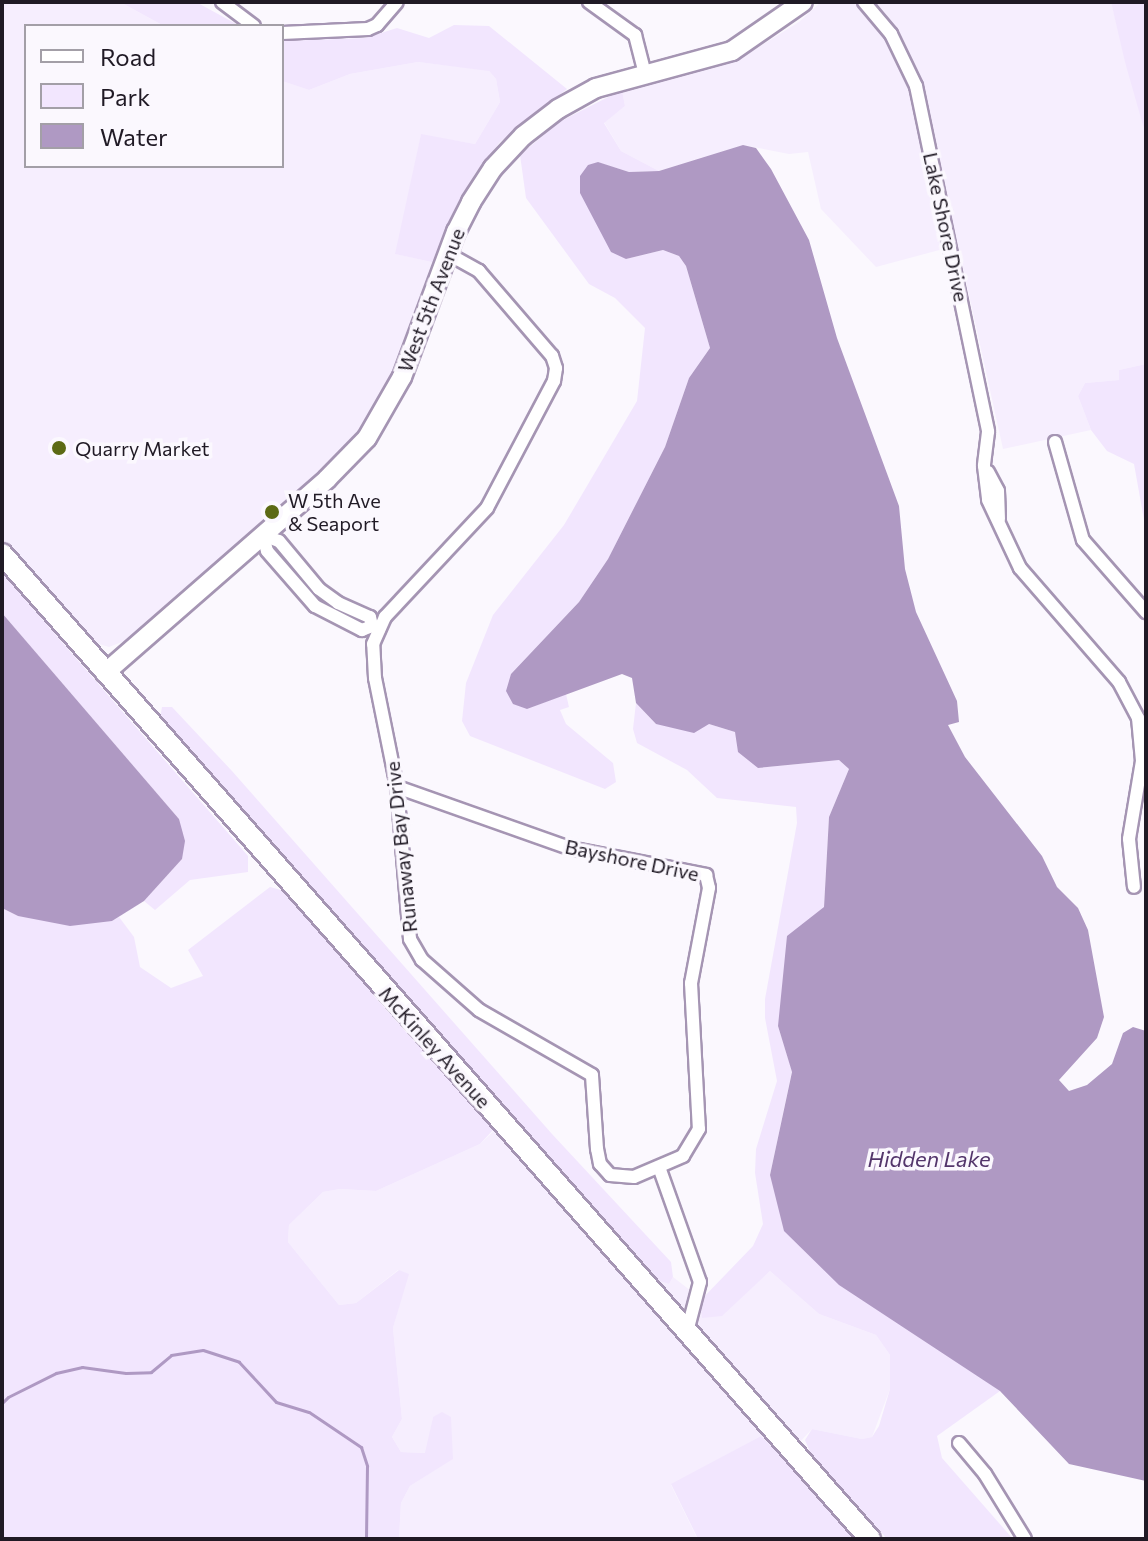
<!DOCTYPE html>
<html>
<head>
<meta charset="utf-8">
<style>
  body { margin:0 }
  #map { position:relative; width:1148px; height:1541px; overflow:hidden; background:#fbf8fe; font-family:Commissioner,sans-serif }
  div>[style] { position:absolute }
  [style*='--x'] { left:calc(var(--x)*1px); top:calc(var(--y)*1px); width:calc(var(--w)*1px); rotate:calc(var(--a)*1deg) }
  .built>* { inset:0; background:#f6eefe }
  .green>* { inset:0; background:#f2e6fe }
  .water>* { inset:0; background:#af99c3 }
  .stream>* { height:3px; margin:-1.5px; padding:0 1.5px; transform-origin:1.5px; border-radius:1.5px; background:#af99c3 }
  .roads { filter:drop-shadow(2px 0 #a595b3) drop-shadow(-2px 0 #a595b3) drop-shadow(0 2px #a595b3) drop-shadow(0 -2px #a595b3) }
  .minor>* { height:12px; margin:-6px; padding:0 6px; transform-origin:6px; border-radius:6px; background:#fff }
  .secondary>* { height:18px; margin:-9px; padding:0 9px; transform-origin:9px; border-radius:9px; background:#fff }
  .primary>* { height:20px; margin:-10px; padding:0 10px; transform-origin:10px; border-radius:10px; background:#fff }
  .dots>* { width:22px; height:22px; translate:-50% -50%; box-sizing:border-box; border:4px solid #fbf8fe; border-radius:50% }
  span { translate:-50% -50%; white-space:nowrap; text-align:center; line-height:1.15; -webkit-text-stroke:7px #fbf8fe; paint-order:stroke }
  .street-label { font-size:20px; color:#201a25 }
  .poi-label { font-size:20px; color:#201a25 }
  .left { translate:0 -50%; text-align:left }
  .water-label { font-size:22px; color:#53356b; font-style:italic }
  .frame { position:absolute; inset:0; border:4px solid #201a25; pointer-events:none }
  .legend { position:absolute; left:24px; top:24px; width:260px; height:144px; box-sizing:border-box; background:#fbf8fe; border:2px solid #a39fa7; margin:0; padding:10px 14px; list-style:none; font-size:24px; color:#201a25 }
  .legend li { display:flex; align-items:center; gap:16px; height:40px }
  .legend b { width:40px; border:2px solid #a39fa7 }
</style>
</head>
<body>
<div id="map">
  <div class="built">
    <i style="clip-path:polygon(2px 2px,120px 2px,164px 26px,26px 26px,26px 166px,282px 166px,282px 81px,309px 90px,350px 74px,418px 62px,488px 70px,496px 79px,500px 102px,475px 144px,421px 135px,396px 254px,436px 263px,393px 380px,369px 421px,338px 456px,127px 640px,109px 647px,92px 642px,71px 625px,2px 544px)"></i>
    <i style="clip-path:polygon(821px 2px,1111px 2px,1146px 136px,1146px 364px,1119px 370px,1119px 380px,1085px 383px,1078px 396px,1091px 430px,1003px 449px,958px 245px,876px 267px,821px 209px,808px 152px,789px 154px,743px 145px,659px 171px,621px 151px,604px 122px,625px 106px,622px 90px,720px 65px,754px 50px,799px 22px)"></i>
    <i style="clip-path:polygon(511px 1115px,656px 1280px,669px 1284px,673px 1277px,722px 1315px,770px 1271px,819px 1314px,876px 1335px,890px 1355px,890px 1389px,872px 1437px,862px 1439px,812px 1429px,784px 1459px,761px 1436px,671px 1485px,697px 1538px,695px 1539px,399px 1539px,401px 1503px,410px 1486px,452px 1459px,433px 1417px,426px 1453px,401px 1452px,392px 1437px,402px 1419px,393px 1328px,408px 1274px,398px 1270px,356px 1303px,339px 1305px,288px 1242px,289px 1225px,323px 1192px,340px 1189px,376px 1191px,480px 1144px)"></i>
  </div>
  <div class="green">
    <i style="clip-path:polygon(120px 2px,196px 2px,240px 26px,164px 26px)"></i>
    <i style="clip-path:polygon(1111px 2px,1146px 2px,1146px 136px,1125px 62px)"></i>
    <i style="clip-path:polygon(454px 25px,489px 26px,567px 89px,500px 142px,476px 172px,456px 206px,436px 263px,395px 254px,421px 134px,475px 144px,500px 102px,496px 79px,489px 71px,418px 62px,350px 74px,309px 90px,282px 81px,282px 41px,365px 38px,397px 28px,429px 38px)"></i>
    <i style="clip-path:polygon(622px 90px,625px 106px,604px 123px,621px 151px,659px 171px,629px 172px,597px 162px,626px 259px,663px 250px,679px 256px,686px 266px,710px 348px,689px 378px,665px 447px,608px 559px,579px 602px,511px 674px,527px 709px,566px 694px,569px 707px,560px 710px,566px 724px,613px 763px,616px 782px,605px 789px,470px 736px,462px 721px,466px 683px,493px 615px,564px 525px,637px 401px,645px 328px,615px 298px,589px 284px,526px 198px,520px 155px,559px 122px)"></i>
    <i style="clip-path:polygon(1146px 364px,1146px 531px,1134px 464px,1107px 451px,1091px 430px,1078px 396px,1085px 383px,1119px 380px,1119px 370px)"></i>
    <i style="clip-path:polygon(2px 573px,248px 856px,248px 872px,190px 880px,155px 910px,144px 901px,182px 859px,179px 819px,2px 613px)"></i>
    <i style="clip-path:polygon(636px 703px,656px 724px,709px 724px,735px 732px,758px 768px,839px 760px,849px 769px,829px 817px,824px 907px,778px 1026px,792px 1071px,770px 1175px,942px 1351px,1000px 1391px,937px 1436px,942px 1458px,1013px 1539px,887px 1539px,810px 1452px,805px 1440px,812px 1429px,862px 1439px,872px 1437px,879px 1426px,890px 1389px,890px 1355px,876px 1335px,819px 1314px,770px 1271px,722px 1316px,702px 1318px,700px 1301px,753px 1246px,763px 1224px,755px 1173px,756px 1149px,777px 1081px,765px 1018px,765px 999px,797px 823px,796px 807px,717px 798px,687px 770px,637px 743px,633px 729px)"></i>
    <i style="clip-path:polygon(162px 707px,172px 707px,232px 771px,552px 1134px,671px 1262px,673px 1277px,669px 1284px,656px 1280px,160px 718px)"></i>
    <i style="clip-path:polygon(270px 887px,281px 890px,294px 901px,494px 1129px,480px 1144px,376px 1191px,340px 1189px,323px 1192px,289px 1225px,288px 1242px,339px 1305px,356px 1303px,399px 1270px,409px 1274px,393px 1328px,402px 1419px,392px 1437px,401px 1452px,425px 1453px,433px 1417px,442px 1412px,451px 1417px,453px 1459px,410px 1486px,401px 1503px,399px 1539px,2px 1539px,2px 908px,18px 916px,112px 921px,119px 917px,134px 937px,140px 967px,171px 988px,203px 976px,188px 950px)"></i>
    <i style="clip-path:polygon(761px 1436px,794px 1469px,854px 1539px,695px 1539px,697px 1537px,671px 1484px)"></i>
  </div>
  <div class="water">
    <i style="clip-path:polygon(743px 145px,756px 148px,771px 169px,809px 240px,837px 338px,899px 506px,905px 569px,916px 612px,957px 701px,959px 722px,948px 725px,965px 757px,1042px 856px,1057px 887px,1078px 908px,1088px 930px,1104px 1017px,1097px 1038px,1059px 1080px,1069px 1091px,1087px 1085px,1112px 1064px,1123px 1033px,1133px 1027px,1146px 1031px,1146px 1481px,1069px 1464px,1000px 1391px,839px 1285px,784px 1231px,770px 1175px,792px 1072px,778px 1026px,787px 936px,824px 907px,829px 817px,849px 769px,839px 760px,758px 768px,738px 752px,735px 732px,709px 724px,694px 733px,656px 724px,636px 703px,632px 678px,622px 674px,527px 709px,513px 704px,506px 691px,511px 674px,579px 602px,608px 559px,665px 447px,689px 378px,710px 348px,686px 266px,679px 256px,663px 250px,626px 259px,611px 252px,580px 193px,580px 176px,588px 165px,598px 162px,629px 172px,659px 171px)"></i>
    <i style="clip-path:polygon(2px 613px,179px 819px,185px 841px,182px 859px,144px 901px,112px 921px,70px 926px,18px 916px,2px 908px)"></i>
  </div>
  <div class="stream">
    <i style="--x:2;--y:1403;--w:8;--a:-45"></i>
    <i style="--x:8;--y:1397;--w:54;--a:-26.6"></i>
    <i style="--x:56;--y:1373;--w:27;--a:-13"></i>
    <i style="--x:82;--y:1367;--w:44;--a:7.8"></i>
    <i style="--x:126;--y:1373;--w:25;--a:-2"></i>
    <i style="--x:151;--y:1372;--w:26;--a:-40"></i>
    <i style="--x:171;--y:1355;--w:32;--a:-9"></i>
    <i style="--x:203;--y:1350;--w:38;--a:18"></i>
    <i style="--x:239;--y:1362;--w:54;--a:47.2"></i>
    <i style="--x:276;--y:1402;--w:34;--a:17"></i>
    <i style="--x:309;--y:1412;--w:63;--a:33.9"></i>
    <i style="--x:361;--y:1447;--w:20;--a:72"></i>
    <i style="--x:367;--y:1466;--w:73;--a:90.8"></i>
  </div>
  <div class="roads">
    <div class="minor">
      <i style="--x:222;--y:2;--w:40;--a:37"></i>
      <i style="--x:589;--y:2;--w:57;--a:35.7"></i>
      <i style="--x:635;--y:35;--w:40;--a:75.6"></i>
      <i style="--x:864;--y:2;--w:42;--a:49.8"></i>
      <i style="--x:891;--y:34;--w:58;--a:64.3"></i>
      <i style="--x:916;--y:86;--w:353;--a:78.2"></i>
      <i style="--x:988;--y:432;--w:34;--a:97"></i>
      <i style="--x:984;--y:466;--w:34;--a:83"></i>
      <i style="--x:988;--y:500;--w:75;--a:64.8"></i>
      <i style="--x:1020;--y:568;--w:151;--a:49"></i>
      <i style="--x:1119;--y:682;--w:41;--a:62.2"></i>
      <i style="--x:1138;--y:718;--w:43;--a:84.7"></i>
      <i style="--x:1142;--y:761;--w:79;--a:99.5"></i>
      <i style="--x:1129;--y:839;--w:48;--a:84.1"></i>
      <i style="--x:282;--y:33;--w:86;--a:-2.7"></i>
      <i style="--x:368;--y:29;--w:10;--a:-24"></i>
      <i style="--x:377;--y:25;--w:30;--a:-49"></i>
      <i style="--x:1055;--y:442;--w:102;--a:74.1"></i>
      <i style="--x:1083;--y:540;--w:96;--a:48.8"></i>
      <i style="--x:988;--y:472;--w:21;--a:62"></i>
      <i style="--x:998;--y:491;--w:28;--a:88"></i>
      <i style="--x:263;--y:535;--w:16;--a:76"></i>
      <i style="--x:267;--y:551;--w:73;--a:48.9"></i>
      <i style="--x:315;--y:606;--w:53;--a:27.1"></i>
      <i style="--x:362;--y:630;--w:11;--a:-22"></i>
      <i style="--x:372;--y:626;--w:8;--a:23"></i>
      <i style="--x:263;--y:535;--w:17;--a:21"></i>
      <i style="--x:279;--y:541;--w:62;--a:50.2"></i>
      <i style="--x:319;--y:589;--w:24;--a:36"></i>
      <i style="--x:338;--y:603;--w:35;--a:24"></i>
      <i style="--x:370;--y:617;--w:9;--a:77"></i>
      <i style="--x:397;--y:787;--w:182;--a:19.5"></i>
      <i style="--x:569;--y:848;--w:140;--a:11.1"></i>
      <i style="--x:706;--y:875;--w:13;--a:77"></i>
      <i style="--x:709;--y:888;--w:97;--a:100.7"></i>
      <i style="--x:691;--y:983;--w:146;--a:86.9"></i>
      <i style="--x:699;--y:1129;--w:31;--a:121"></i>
      <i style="--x:683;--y:1156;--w:53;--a:156.8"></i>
      <i style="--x:634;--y:1177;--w:24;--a:-175"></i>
      <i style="--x:610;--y:1175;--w:15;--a:-132"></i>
      <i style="--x:600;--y:1164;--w:15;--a:-101"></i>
      <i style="--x:597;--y:1149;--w:74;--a:-93.9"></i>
      <i style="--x:592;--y:1075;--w:130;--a:-150.1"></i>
      <i style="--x:479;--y:1010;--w:76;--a:-138.7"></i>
      <i style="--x:422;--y:960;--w:24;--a:-120"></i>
      <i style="--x:410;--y:939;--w:153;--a:-94.9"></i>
      <i style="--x:397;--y:787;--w:111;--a:-101.4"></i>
      <i style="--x:375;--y:678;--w:34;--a:-93"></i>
      <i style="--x:373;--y:644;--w:30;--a:-66"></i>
      <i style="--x:385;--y:617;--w:149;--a:-46.9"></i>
      <i style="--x:487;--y:508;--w:144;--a:-62.2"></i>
      <i style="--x:554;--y:381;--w:13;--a:-81"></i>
      <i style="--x:556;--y:368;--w:13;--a:-108"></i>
      <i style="--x:552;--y:356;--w:112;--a:-130.7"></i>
      <i style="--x:479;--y:271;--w:35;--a:-151"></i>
      <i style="--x:659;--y:1167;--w:122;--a:70.4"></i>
      <i style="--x:700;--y:1282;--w:52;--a:104.6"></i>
      <i style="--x:959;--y:1443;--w:40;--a:50"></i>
      <i style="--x:985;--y:1474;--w:76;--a:58.4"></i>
    </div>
    <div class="secondary">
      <i style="--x:105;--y:673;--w:295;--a:-41.1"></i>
      <i style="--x:327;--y:479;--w:57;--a:-45.7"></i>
      <i style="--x:367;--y:438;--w:70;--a:-60.2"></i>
      <i style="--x:402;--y:377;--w:155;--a:-69.6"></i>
      <i style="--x:456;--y:232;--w:34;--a:-63"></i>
      <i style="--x:471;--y:202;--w:40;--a:-57.1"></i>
      <i style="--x:493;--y:168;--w:44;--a:-46.8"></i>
      <i style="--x:523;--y:136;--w:44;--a:-37.6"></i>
      <i style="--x:558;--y:109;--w:43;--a:-28.9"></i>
      <i style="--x:596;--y:88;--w:141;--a:-15.2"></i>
      <i style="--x:732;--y:51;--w:86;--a:-34.6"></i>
    </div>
    <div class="primary">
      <i style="--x:2;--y:554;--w:1313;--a:48.61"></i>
    </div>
  </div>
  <div class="dots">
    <i style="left:59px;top:448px;background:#5c6a14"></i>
    <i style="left:272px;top:512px;background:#5c6a14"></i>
  </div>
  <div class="street-label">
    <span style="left:946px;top:227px;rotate:78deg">Lake Shore Drive</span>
    <span style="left:431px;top:300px;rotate:-69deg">West 5th Avenue</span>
    <span style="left:401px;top:847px;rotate:-96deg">Runaway Bay Drive</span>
    <span style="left:632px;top:860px;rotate:12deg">Bayshore Drive</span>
    <span style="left:435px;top:1047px;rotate:48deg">McKinley Avenue</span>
  </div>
  <div class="poi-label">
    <span class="left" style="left:75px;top:448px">Quarry Market</span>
    <span class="left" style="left:288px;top:512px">W 5th Ave<br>&amp; Seaport</span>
  </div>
  <div class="water-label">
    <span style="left:929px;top:1159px">Hidden Lake</span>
  </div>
  <div class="frame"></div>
  <ul class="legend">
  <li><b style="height:10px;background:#fff"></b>Road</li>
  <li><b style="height:22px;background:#f2e6fe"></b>Park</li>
  <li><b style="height:22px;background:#af99c3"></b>Water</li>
  </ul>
</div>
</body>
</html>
